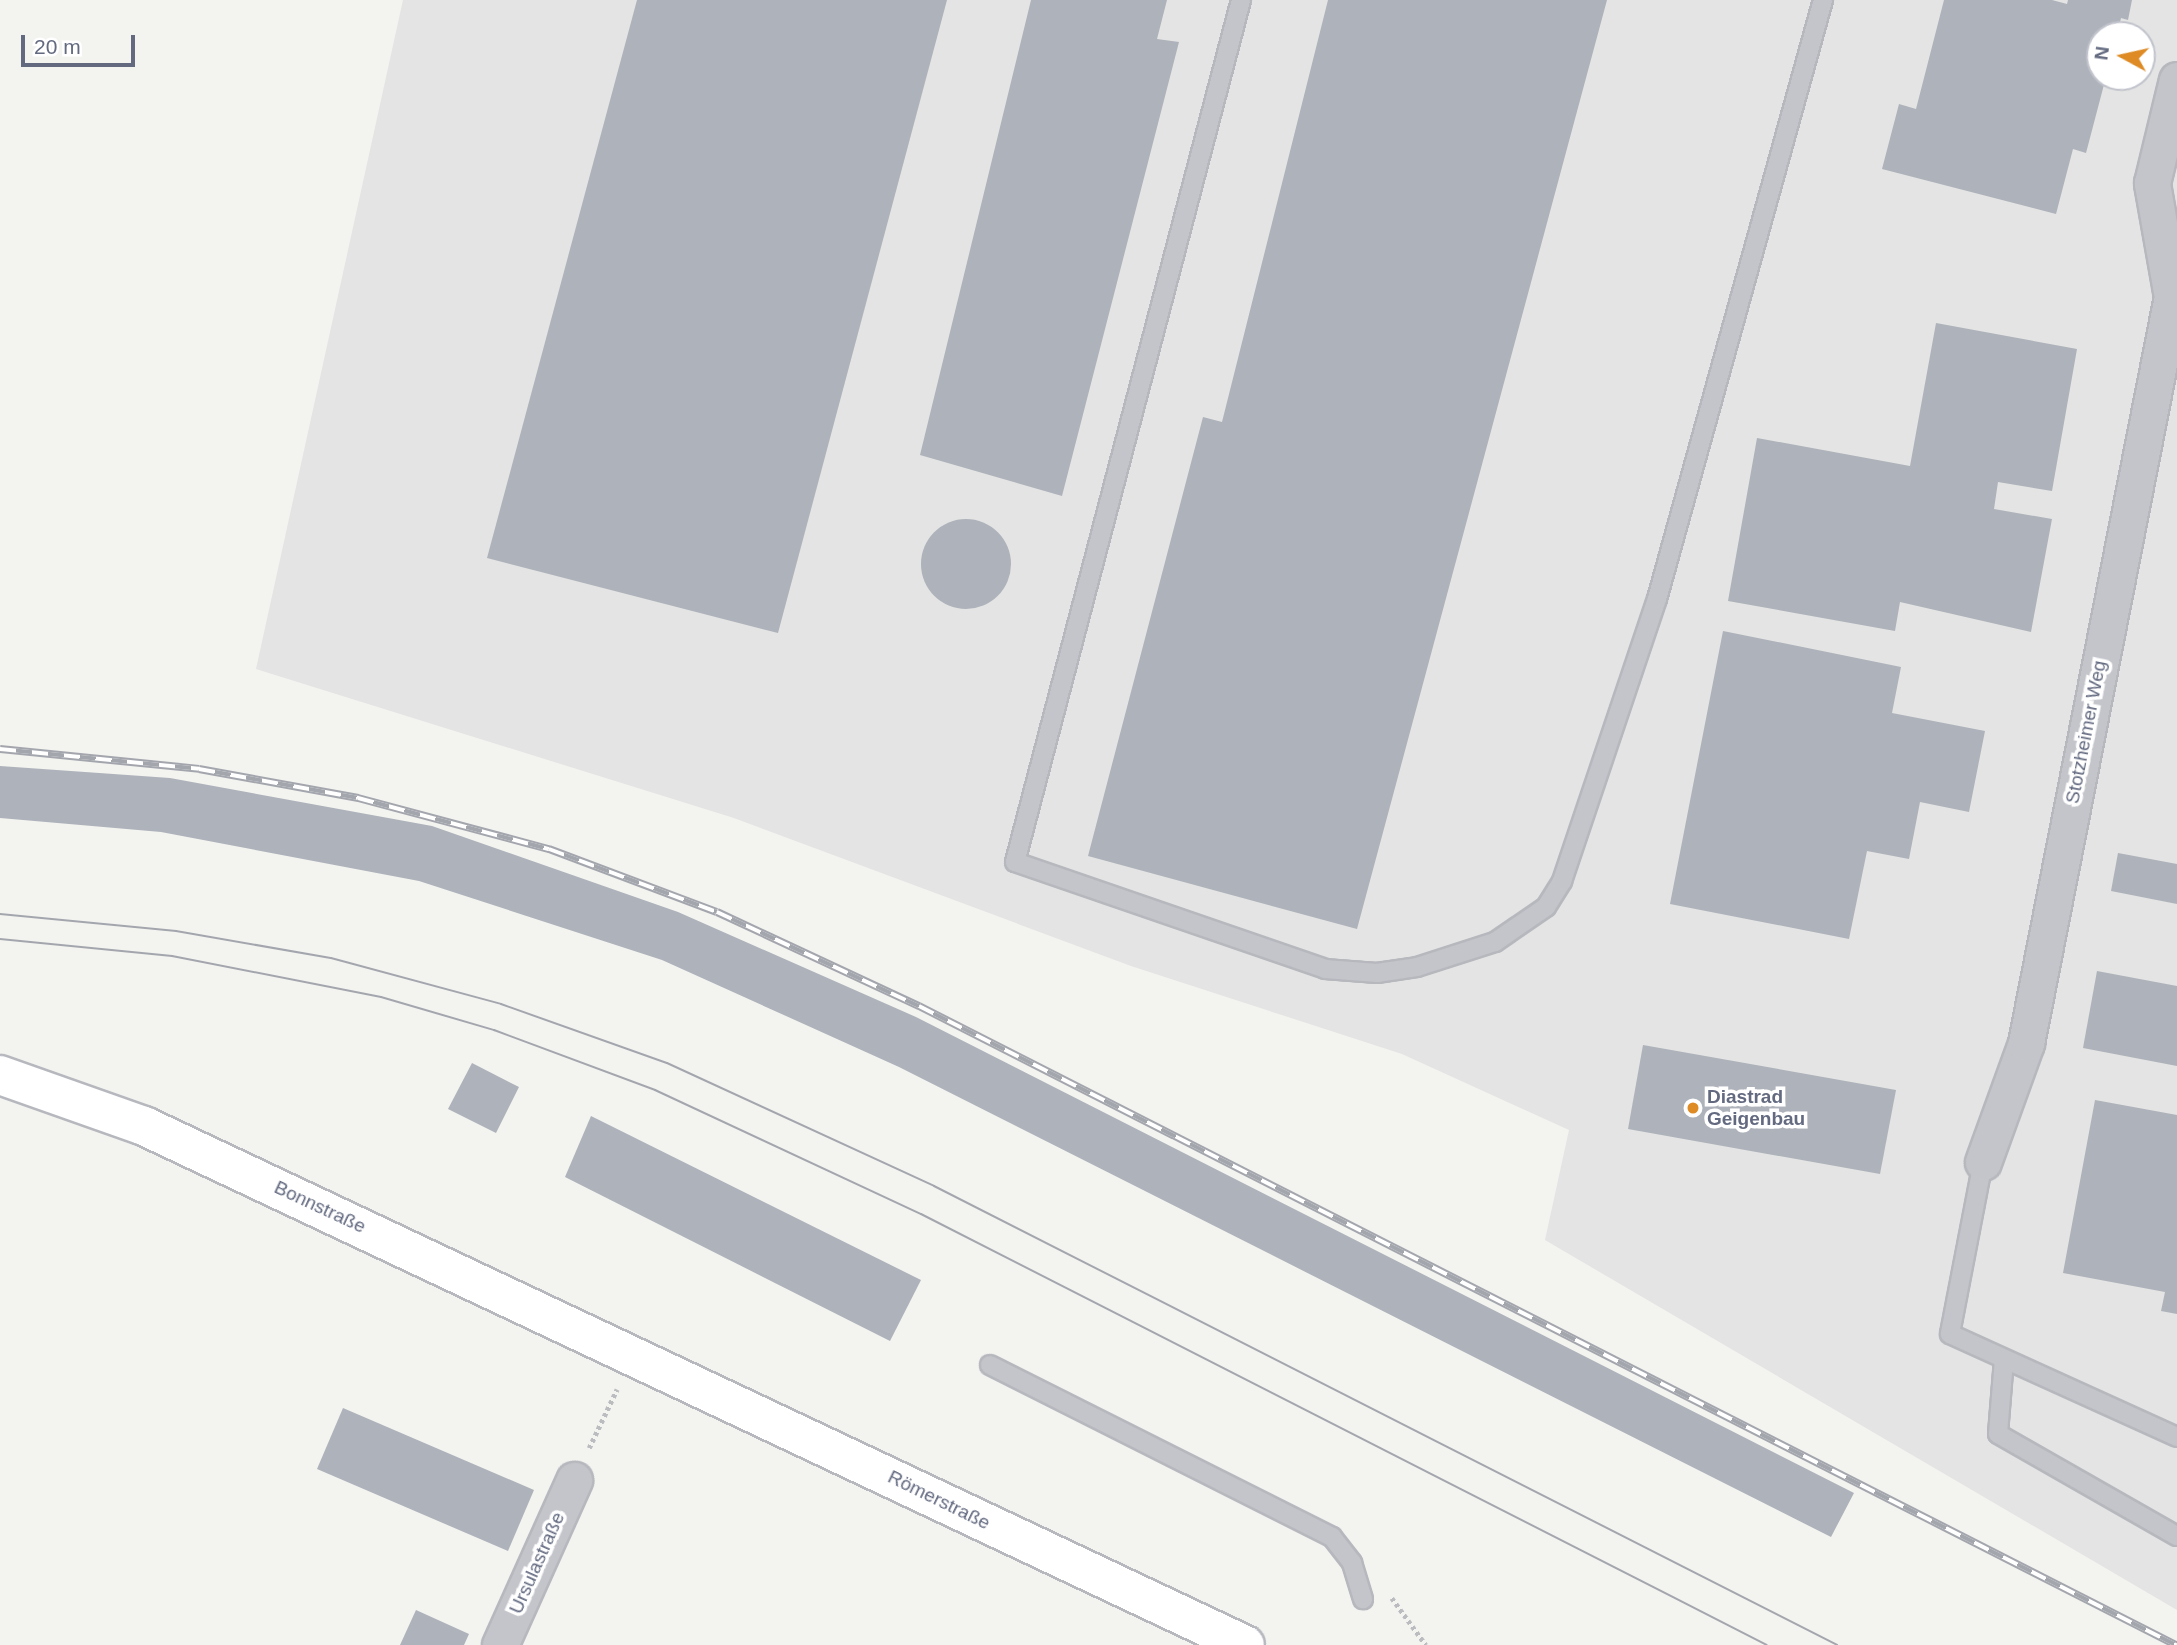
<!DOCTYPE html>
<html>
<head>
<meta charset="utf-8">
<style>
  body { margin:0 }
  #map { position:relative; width:2177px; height:1645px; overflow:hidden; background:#f3f4f0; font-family:Helvetica,sans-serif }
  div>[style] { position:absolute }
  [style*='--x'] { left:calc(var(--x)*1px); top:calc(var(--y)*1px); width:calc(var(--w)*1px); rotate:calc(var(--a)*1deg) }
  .built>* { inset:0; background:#e3e4e3 }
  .building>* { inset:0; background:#aeb2ba }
  .round { border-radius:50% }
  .path>* { height:4.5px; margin-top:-2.25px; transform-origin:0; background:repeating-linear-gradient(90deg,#bbbcbf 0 3.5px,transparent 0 7px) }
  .roads { filter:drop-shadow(2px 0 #b6b8be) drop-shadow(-2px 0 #b6b8be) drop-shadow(0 2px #b6b8be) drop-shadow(0 -2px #b6b8be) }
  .service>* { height:18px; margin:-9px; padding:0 9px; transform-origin:9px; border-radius:9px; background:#c4c5ca }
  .minor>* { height:35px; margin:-17.5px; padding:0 17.5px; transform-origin:17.5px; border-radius:17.5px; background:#c4c5ca }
  .secondary>* { height:38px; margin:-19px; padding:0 19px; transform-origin:19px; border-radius:19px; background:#fff }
  .tram>* { height:2px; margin:-1px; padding:0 1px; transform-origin:1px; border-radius:1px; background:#a4a6ae }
  .rail>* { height:8px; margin-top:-4px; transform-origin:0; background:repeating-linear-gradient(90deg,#fff 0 16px,#a4a6ae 0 32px); box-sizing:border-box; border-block:2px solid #a4a6ae }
  .dots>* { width:19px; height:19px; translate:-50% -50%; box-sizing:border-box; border:4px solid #fff; border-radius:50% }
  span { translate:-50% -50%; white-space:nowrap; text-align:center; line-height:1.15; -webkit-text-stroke:7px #fff; paint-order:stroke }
  .street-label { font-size:19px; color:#636a80 }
  .poi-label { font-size:19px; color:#636a80; font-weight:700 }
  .left { translate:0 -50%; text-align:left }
  .north { position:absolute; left:2086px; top:21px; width:70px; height:70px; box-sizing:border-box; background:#fff; border:2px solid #c1c3cc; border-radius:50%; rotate:278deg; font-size:19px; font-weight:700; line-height:28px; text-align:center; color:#636a80 }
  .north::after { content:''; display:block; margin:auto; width:24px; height:32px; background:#de8b25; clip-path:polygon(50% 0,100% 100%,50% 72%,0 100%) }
  .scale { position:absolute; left:21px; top:35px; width:114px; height:32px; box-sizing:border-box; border:4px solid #636a80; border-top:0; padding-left:9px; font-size:21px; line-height:24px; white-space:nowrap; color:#636a80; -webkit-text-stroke:5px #fff; paint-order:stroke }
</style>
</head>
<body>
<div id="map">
  <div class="built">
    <i style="clip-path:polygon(evenodd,403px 0,2177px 0,2177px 1610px,1545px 1240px,1569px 1130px,1402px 1054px,1131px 966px,734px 818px,256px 669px,403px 0,2100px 35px,2142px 35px,2142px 77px,2100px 77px,2100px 35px)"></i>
  </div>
  <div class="building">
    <i style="clip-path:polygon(637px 0,947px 0,778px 633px,487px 558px)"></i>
    <i style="clip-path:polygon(1031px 0,1167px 0,1157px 39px,1179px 42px,1062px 496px,920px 455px)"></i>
    <i style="clip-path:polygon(1328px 0,1607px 0,1357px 929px,1088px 856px,1203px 417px,1222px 422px)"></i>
    <i style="clip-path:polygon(1944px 0,2052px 0,2067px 4px,2068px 0,2132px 0,2128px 20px,2121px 18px,2117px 35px,2100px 35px,2100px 77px,2106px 77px,2086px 153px,2073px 149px,2056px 214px,1882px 169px,1899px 104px,1916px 109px)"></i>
    <i style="clip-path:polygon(1936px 323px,2077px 349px,2052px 491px,1998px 482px,1994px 509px,2052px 519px,2031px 632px,1900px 602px,1895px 631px,1728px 601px,1757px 438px,1910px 466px)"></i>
    <i class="round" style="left:921px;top:519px;width:90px;height:90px"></i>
    <i style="clip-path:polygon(1723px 631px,1901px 667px,1892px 713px,1985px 731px,1969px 812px,1920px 802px,1909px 859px,1867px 851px,1849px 939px,1670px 904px)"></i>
    <i style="clip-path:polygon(0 766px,170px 778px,432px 826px,678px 912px,916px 1017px,1854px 1493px,1831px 1537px,899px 1067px,662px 960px,419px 881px,161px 832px,0 818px)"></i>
    <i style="clip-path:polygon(2118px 853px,2177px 864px,2177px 904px,2111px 891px)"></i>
    <i style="clip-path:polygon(2097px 971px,2177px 986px,2177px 1066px,2083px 1048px)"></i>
    <i style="clip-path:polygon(1643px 1045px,1896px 1090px,1880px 1174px,1628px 1129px)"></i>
    <i style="clip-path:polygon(472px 1063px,519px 1087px,496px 1133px,448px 1109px)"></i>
    <i style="clip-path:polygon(2095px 1100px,2177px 1115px,2177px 1314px,2161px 1311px,2165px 1292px,2063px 1273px)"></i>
    <i style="clip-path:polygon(591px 1116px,921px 1280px,890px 1341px,565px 1177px)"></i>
    <i style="clip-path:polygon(343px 1408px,534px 1490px,508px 1551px,317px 1469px)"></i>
    <i style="clip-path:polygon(416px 1610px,469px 1634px,464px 1645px,400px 1645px)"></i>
  </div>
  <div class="path">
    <i style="--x:589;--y:1448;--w:65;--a:-64.6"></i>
    <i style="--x:1392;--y:1598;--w:58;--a:54.1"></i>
  </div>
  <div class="roads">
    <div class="service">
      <i style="--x:1241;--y:0;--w:891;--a:104.69"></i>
      <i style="--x:1015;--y:862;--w:328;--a:19"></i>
      <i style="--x:1325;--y:969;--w:52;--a:4.4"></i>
      <i style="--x:1377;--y:973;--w:40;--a:-8.5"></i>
      <i style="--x:1417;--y:967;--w:82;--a:-17.8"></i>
      <i style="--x:1495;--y:942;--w:62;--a:-34.5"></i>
      <i style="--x:1546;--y:907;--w:31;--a:-58"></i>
      <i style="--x:1562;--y:881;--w:298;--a:-71.4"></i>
      <i style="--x:1657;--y:599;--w:622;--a:-74.51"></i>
      <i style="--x:1983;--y:1162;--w:175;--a:100.9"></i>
      <i style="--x:1950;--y:1334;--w:249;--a:24.4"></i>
      <i style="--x:2004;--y:1359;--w:75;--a:94.6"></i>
      <i style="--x:1998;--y:1434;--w:206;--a:29.7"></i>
      <i style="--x:990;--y:1365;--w:383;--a:26.7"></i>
      <i style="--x:1332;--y:1537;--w:33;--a:52"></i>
      <i style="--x:1352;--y:1563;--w:38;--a:73"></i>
    </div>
    <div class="minor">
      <i style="--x:1983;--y:1162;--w:127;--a:-70.1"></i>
      <i style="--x:2026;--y:1043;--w:760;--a:-78.93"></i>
      <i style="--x:2172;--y:297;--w:116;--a:-100"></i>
      <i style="--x:2152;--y:183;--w:106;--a:-76.4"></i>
      <i style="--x:500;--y:1645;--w:181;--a:-65.8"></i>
    </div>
    <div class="secondary">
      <i style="--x:0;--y:1075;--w:153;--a:19.5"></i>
      <i style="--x:144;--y:1126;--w:1217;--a:25.24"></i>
    </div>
  </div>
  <div class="tram">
    <i style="--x:0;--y:914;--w:177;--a:5.5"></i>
    <i style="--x:176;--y:931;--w:157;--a:9.9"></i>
    <i style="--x:331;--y:958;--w:176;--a:15.1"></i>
    <i style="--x:501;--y:1004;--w:176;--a:19.6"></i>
    <i style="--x:667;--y:1063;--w:294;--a:24.7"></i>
    <i style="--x:934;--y:1186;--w:1013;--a:26.94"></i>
    <i style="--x:0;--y:939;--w:173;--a:5.6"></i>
    <i style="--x:172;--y:956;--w:213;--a:11.1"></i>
    <i style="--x:381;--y:997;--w:118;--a:16.3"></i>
    <i style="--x:494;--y:1030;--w:172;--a:20.4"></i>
    <i style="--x:655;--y:1090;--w:293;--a:25"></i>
    <i style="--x:921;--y:1214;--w:949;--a:27"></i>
  </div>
  <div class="rail">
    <i style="--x:0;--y:749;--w:200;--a:5.7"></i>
    <i style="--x:199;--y:769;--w:162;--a:10.3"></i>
    <i style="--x:358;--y:798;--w:198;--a:15"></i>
    <i style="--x:549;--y:849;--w:179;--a:20.6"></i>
    <i style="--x:717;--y:912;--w:223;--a:25"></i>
    <i style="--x:919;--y:1006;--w:1410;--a:26.95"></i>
  </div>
  <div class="dots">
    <i style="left:1693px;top:1108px;background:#de8b25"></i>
  </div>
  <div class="street-label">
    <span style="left:2086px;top:732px;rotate:-79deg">Stotzheimer Weg</span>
    <span style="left:320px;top:1207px;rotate:25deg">Bonnstraße</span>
    <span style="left:939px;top:1500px;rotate:26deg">Römerstraße</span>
    <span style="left:537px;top:1563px;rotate:-66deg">Ursulastraße</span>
  </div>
  <div class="poi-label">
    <span class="left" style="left:1707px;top:1108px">Diastrad<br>Geigenbau</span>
  </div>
  <div class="north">N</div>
  <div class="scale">20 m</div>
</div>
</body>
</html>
